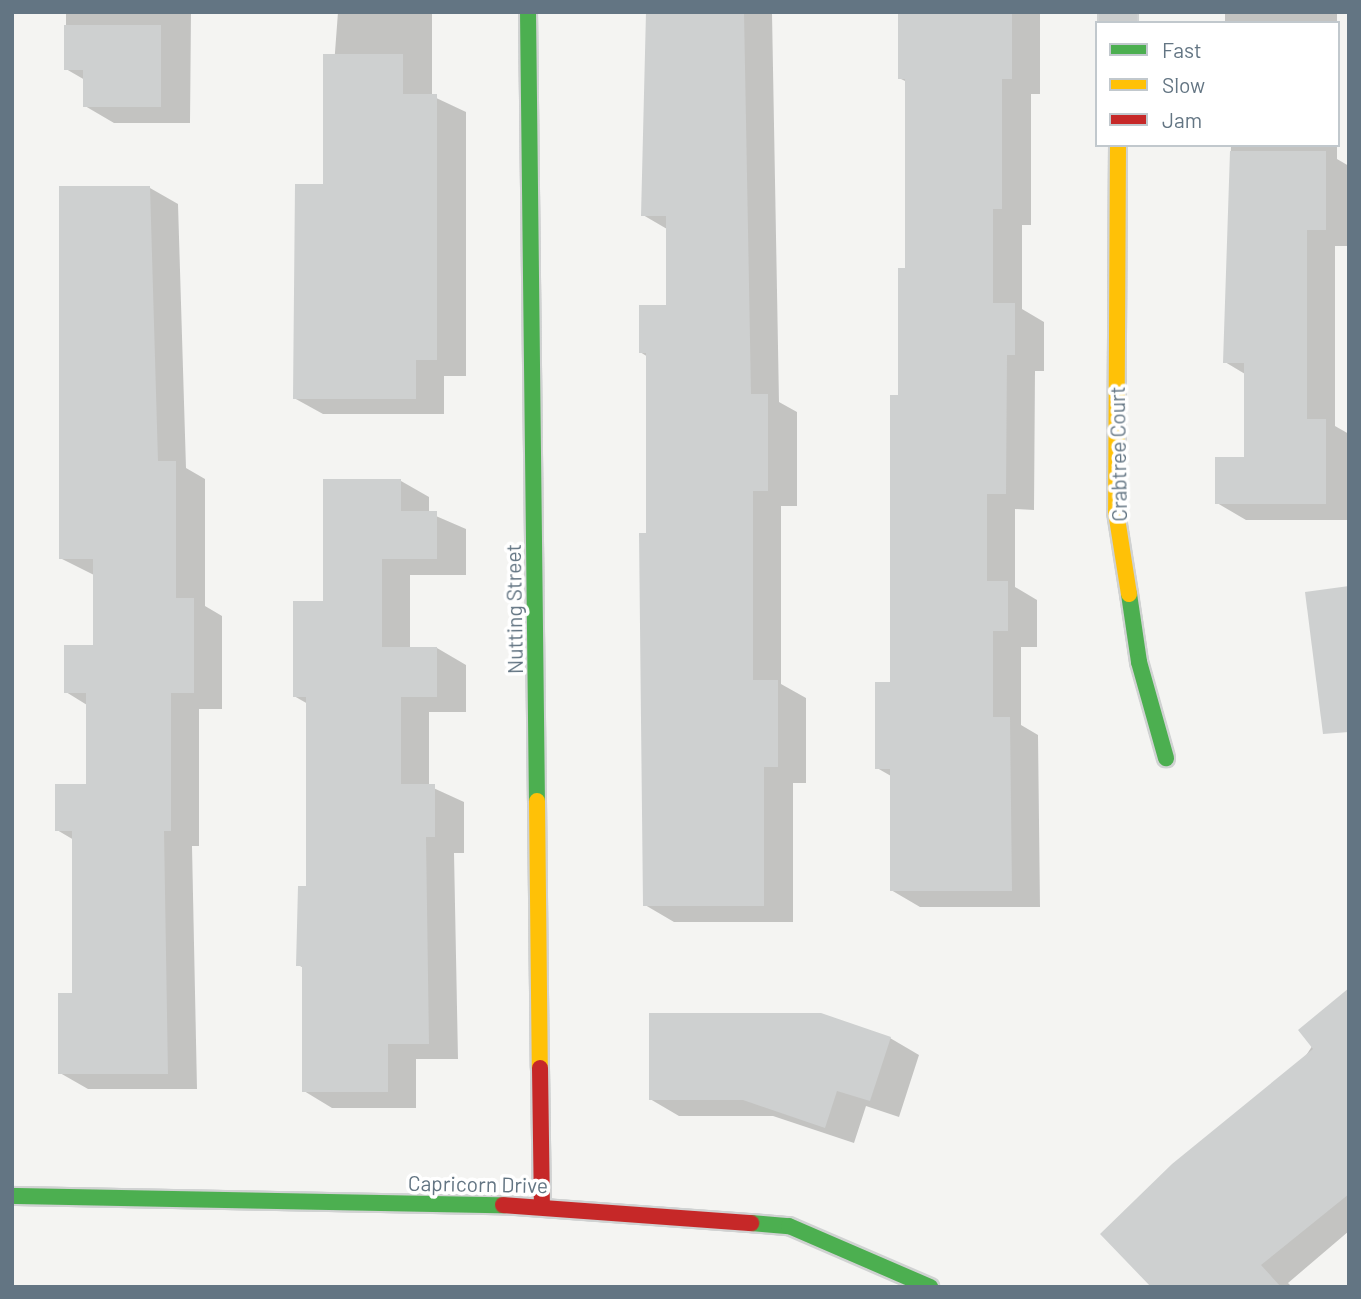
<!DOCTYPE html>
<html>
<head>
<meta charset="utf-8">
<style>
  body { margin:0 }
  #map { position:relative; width:1361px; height:1299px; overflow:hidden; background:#f4f4f2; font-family:Barlow,sans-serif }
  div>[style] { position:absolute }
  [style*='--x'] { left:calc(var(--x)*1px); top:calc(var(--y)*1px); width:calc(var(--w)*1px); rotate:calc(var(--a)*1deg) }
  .shadow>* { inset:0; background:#0003 }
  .building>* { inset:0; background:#ced0d0 }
  .roads { filter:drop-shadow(2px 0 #d0d2d2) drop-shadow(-2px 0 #d0d2d2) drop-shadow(0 2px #d0d2d2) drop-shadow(0 -2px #d0d2d2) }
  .street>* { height:38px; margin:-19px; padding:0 19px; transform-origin:19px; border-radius:19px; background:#cbcdcd }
  .fast>* { height:16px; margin:-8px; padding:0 8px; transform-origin:8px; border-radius:8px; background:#4caf50 }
  .slow>* { height:16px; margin:-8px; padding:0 8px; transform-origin:8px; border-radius:8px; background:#ffc107 }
  .jam>* { height:16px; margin:-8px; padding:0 8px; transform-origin:8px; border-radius:8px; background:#c62828 }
  span { translate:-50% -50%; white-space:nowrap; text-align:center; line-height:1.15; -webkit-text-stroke:7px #fff; paint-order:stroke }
  .street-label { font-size:21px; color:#637583 }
  .frame { position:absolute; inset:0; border:14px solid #637583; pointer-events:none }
  .legend { position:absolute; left:1095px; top:21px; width:245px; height:126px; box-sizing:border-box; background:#fff; border:2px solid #c1c8cd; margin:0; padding:9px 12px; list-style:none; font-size:21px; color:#637583 }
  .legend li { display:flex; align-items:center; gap:14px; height:35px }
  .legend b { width:35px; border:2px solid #c1c8cd }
</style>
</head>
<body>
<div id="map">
  <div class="shadow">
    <i style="clip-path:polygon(66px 12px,191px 12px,190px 123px,114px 123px,85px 106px,85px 80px,66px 69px)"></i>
    <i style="clip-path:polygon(338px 12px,432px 12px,432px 96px,466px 112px,466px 376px,444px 376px,444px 414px,323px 414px,294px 398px,325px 186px)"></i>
    <i style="clip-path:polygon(648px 12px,772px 13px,779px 402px,797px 412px,797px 506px,781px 506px,781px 684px,806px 698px,806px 783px,793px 783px,793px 922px,674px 922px,645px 905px,648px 357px,640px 352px,667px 307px,667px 229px,643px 215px)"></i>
    <i style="clip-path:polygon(899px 12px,1040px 12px,1040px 94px,1031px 94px,1031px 225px,1022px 225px,1022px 309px,1044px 322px,1044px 371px,1035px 371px,1034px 510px,1015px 509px,1015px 587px,1037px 600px,1037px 647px,1021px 647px,1021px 725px,1038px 735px,1040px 907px,920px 907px,891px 890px,891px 776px,877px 768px,891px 683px,907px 270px,907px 82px,899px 78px)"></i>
    <i style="clip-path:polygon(1225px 12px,1337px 12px,1337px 23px,1225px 23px)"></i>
    <i style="clip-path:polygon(1231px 145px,1337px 145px,1337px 159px,1349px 166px,1349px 246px,1335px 246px,1335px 426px,1349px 434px,1349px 520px,1246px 520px,1217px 503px,1245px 459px,1245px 374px,1225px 362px)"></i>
    <i style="clip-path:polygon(150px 188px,178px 204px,186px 468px,205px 479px,205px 606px,222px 616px,222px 709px,199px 709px,199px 846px,192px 846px,197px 1089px,88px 1089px,60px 1073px,74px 995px,74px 840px,57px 830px,87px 786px,87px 705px,66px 692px,94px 647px,94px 575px,60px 558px)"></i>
    <i style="clip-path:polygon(401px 481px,429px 497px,429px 513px,466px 529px,466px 575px,410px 575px,410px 648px,437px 648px,466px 665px,466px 712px,429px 712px,429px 786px,464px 802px,464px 853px,454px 853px,458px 1059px,416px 1059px,416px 1108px,332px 1108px,304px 1091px,304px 968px,298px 965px,308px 888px,308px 704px,294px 696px,325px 603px)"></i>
    <i style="clip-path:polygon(1349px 990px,1349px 1231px,1288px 1283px,1292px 1287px,1154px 1287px)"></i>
    <i style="clip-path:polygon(890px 1038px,919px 1055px,899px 1117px,866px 1106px,854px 1143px,773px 1116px,679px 1116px,650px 1099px)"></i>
  </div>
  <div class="building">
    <i style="clip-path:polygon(646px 12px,744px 12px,751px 394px,768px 394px,768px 491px,753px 491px,753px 680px,778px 680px,778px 767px,764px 767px,764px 906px,643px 906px,639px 533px,646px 533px,646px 353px,639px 353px,639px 305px,666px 305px,666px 216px,641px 216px)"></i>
    <i style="clip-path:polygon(898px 12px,1012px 12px,1012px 79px,1002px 79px,1002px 209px,993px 209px,993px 303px,1015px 303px,1015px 355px,1007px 355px,1006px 494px,987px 494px,987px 581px,1008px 581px,1008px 631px,993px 631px,993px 717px,1010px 717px,1012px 891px,890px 891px,890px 769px,875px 769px,875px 682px,890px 682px,890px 395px,898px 395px,898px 268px,905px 268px,905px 79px,898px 79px)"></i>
    <i style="clip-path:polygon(64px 25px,161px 25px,161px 107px,83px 107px,83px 70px,64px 70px)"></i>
    <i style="clip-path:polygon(323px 54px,403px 54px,403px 94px,437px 94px,437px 360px,416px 360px,416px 399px,293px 399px,295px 184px,323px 184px)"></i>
    <i style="clip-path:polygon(1230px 151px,1326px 151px,1326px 230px,1307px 230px,1307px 419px,1326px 419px,1326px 504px,1215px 504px,1215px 457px,1244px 457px,1244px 363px,1223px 363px)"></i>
    <i style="clip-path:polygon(59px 186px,150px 186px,158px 461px,176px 461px,176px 598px,194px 598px,194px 693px,171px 693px,171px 831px,164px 831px,168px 1074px,58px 1074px,58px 993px,72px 993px,72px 831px,55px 831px,55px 784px,86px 784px,86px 693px,64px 693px,64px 645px,93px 645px,93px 559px,59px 559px)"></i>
    <i style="clip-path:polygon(323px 479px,401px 479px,401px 511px,437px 511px,437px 559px,382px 559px,382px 647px,437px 647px,437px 697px,401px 697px,401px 784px,435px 784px,435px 837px,426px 837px,429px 1044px,388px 1044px,388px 1092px,302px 1092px,302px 966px,296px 966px,298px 886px,306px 886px,306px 697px,293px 697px,293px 601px,323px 601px)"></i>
    <i style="clip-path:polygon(1349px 586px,1349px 732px,1323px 734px,1305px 592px)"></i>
    <i style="clip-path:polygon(1349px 988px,1349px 1194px,1261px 1265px,1281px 1287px,1151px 1287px,1100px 1234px,1172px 1164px,1313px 1049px,1298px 1030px)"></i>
    <i style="clip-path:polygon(649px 1013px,821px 1013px,891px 1037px,870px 1101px,837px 1091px,825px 1128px,743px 1100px,649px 1100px)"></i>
  </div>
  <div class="roads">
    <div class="street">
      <i style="--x:1118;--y:23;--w:11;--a:-90"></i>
    </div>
    <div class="fast">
      <i style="--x:528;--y:12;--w:789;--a:89.35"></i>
      <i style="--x:1129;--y:594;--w:69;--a:81.6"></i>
      <i style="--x:1139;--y:662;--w:100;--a:74.3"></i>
      <i style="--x:12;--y:1196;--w:491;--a:1.1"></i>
      <i style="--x:751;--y:1223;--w:38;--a:5"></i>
      <i style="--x:789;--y:1226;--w:154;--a:23.4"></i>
    </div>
    <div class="slow">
      <i style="--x:1118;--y:145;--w:367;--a:90.3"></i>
      <i style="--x:1116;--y:512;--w:83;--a:81"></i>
      <i style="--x:537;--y:801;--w:267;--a:89.4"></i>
    </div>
    <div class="jam">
      <i style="--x:540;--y:1068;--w:138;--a:89.2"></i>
      <i style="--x:503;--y:1205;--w:249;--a:4.2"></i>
    </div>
  </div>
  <div class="street-label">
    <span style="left:1118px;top:454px;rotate:-91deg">Crabtree Court</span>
    <span style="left:514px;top:609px;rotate:-91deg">Nutting Street</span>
    <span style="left:478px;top:1184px;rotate:1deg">Capricorn Drive</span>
  </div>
  <div class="frame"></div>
  <ul class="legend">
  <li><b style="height:9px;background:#4caf50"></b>Fast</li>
  <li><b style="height:9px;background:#ffc107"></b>Slow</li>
  <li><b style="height:9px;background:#c62828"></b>Jam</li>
  </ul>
</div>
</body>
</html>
